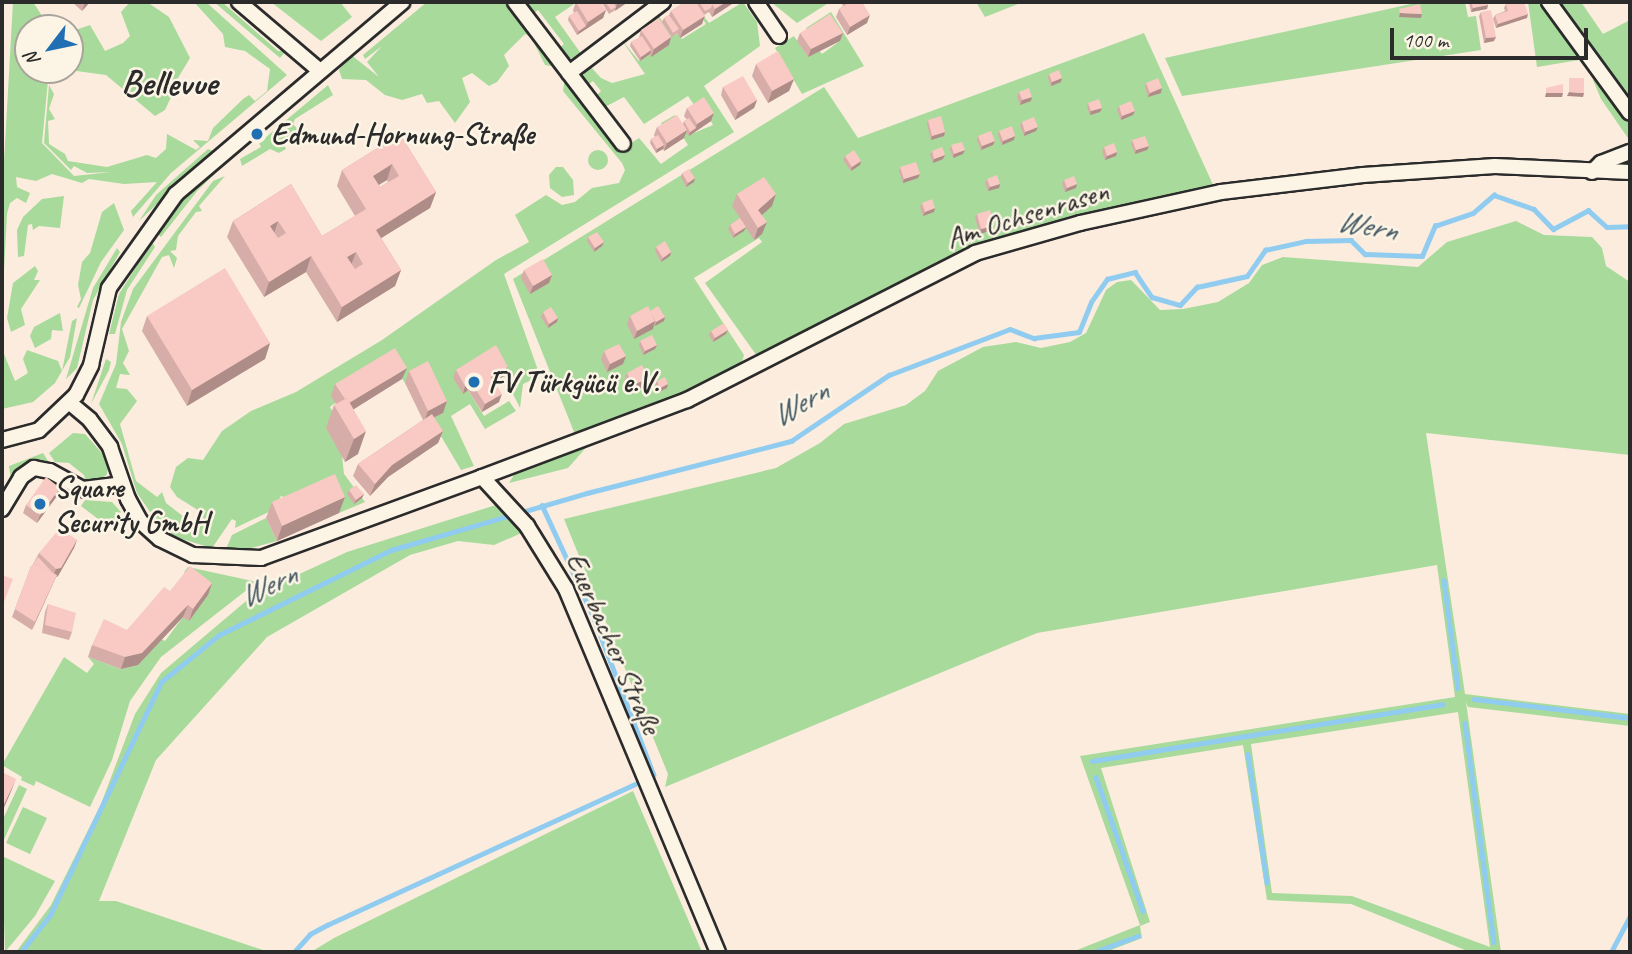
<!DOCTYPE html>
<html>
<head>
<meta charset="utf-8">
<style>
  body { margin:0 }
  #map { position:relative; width:1632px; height:954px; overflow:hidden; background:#fbecde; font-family:Caveat,sans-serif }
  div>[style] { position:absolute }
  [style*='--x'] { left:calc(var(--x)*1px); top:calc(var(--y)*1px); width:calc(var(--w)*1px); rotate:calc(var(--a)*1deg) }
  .green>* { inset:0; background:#a8da9b }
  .round { border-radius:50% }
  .stream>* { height:4.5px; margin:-2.25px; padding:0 2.25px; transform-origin:2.25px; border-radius:2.25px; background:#90cbf0 }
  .roads { filter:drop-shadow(2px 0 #2b2b2b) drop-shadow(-2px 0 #2b2b2b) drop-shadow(0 2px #2b2b2b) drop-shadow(0 -2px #2b2b2b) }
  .street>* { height:14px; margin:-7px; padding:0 7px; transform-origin:7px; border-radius:7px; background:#fcf5e5 }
  .wall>* { inset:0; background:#d6ada8 }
  .shaded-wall>* { inset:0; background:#ae8d88 }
  .building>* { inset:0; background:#f9c9c3 }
  .dots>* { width:19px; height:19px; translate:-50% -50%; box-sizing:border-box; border:4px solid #fcf5e5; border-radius:50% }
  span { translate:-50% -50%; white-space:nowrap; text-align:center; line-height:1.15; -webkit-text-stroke:5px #fcf5e5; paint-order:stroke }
  .poi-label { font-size:30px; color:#2b2b2b; font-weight:700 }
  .left { translate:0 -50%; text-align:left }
  .street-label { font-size:30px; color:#2b2b2b }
  .water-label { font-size:32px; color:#495b66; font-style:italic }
  .district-label { font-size:37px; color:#2b2b2b; font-weight:700 }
  .frame { position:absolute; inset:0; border:4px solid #2b2b2b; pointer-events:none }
  .north { position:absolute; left:14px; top:14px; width:70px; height:70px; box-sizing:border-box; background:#fcf5e5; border:2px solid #a8a49b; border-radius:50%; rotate:238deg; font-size:19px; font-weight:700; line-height:28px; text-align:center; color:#2b2b2b }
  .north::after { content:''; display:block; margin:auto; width:24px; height:32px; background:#1f6fb2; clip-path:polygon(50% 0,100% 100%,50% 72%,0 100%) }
  .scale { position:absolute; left:1390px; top:28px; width:198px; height:32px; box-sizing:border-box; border:4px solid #2b2b2b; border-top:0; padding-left:9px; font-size:21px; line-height:24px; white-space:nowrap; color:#2b2b2b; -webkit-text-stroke:5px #fcf5e5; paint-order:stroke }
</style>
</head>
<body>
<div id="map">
  <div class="green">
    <i style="clip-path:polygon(13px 2px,33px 2px,50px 28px,28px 28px,28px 70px,49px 70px,42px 143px,74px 176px,112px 172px,87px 173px,74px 166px,71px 170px,44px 143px,49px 85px,54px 94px,49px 109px,55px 119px,48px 121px,49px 144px,65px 154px,68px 161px,107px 167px,147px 155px,156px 158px,166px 149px,167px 134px,196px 150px,200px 147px,193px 140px,208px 141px,213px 128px,243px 99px,249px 95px,255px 101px,267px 91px,270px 69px,245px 51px,225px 47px,223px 34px,194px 2px,206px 2px,287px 75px,171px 173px,133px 217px,131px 211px,157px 182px,124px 184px,89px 179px,82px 183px,52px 174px,36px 181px,16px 177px,17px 187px,30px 193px,26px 203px,17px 198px,10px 203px,7px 214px,2px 309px,2px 197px)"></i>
    <i style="clip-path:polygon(130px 2px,147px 2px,169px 17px,190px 58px,175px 83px,165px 74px,173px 86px,172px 95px,165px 110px,155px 116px,106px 75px,69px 70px,70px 32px,90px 25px,105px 51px,123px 43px,130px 36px,121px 12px)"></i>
    <i style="clip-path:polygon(214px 2px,222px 2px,278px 51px,286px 51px,280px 58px)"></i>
    <i style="clip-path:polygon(271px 2px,340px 2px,352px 17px,321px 41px)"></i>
    <i style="clip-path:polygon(427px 2px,507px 2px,558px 67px,545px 65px,531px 37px,525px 34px,504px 55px,509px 66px,497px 82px,489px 86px,472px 73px,462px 78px,470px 102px,455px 123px,439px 101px,427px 103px,422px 94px,402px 100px,385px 95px,366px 80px,342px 79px,339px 70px,350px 54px,379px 77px,367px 62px,382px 46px,365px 59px,363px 55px)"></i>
    <i style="clip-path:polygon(529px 2px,577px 2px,555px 17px,582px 55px,566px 60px,557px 50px,564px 44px,538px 10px,531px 15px,524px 6px)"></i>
    <i style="clip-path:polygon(692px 2px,709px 23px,743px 2px,757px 22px,760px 46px,704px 86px,734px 132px,504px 274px,540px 376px,523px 384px,520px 408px,493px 354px,468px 390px,484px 416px,509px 401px,516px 411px,485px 429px,470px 404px,451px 416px,474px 466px,461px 470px,435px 426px,424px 422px,443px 413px,405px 383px,390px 360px,330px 407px,338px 421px,344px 474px,365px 502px,339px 513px,281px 496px,273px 510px,235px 528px,236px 521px,232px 519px,212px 548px,175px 537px,157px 522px,137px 493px,122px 444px,99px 404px,116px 364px,121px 322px,133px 289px,213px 181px,225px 176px,199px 206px,202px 211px,196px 212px,178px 236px,176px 250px,170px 251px,177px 258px,174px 268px,169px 255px,162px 257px,122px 329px,129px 351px,123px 363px,130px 375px,120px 374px,116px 388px,127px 389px,137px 401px,120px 424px,136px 481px,157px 497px,162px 492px,166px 503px,193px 524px,201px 512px,177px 497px,170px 487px,176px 467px,188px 458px,203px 460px,222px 431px,251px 411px,296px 392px,382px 340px,496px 260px,529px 242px,515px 215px,546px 195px,562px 205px,575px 202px,592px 188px,619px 183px,625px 170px,622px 163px,563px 91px,565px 77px,619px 151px,639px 138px,661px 164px,688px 145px,674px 123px,665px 129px,661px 123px,675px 115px,689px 135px,713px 125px,701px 105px,696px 108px,688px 96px,644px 124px,624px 97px,603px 108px,595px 97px,601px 91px,593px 81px,586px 86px,582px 78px,589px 65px,601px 78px,612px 83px,645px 74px,621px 39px,639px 61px,652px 29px,647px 20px,657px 13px,672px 36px,678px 33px,682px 39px,706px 24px)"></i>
    <i style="clip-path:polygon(771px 2px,830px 2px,797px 23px)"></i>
    <i style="clip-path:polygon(976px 2px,1023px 2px,985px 17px)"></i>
    <i style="clip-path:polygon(1420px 2px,1465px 2px,1468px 17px,1476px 16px,1481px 50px,1182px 96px,1165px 58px)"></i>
    <i style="clip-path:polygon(1528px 2px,1540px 2px,1585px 59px,1537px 67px)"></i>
    <i style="clip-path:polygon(1581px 2px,1603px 34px,1630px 20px,1630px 102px,1558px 3px)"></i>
    <i style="clip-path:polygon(831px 12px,864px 66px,802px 94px,775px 48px,794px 36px,808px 57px,819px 50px,822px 54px,840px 41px,810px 33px,806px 28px)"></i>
    <i style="clip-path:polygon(1144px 33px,1214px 187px,1143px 200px,964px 249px,757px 356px,705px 283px,762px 242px,759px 238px,694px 278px,744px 355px,741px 366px,690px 393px,576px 437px,513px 279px,824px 87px,858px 138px)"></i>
    <i style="clip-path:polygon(1598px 77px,1628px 117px,1630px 141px,1601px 99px,1593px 80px)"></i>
    <i style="clip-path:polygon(328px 85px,333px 95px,295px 119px,293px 124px,300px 132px,283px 143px,286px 149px,279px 153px,270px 149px,242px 166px,240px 159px,261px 147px,259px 143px)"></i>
    <i style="clip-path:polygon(208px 149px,213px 151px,139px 221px,156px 195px)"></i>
    <i class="round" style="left:588px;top:150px;width:20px;height:20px"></i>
    <i style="clip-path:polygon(221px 161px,223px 166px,198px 190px,161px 237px,158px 234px,190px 190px)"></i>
    <i style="clip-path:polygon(556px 167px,563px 167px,573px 180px,574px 195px,562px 197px,550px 188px,549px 175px)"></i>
    <i style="clip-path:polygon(64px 196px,60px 228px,39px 226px,33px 230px,32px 224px,28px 225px,24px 256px,18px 257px,17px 230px,23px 217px,42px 199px)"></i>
    <i style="clip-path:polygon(114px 203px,124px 230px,101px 262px,79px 308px,77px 307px,81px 299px,78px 285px,82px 262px,90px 253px,102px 212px)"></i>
    <i style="clip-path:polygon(evenodd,1516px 221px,1544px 235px,1592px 237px,1602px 248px,1606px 266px,1630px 282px,1630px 455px,1426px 433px,1465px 694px,1630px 714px,1630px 726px,1468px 707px,1466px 702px,1501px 952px,1470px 952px,1351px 904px,1267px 900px,1243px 745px,1101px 768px,1150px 922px,1140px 926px,1142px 938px,1106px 952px,1072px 952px,1140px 925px,1080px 756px,1455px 697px,1437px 565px,1037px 633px,665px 787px,668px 774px,564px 519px,776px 468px,820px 443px,844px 424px,906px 405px,925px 391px,938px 371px,983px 347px,1016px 342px,1041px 348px,1070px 342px,1086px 333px,1106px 290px,1117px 282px,1131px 280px,1160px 310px,1183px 309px,1218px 302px,1249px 283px,1262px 265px,1283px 257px,1418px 267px,1447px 242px,1516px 221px,1458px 712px,1490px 947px,1352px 896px,1272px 893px,1251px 744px,1458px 712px)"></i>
    <i style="clip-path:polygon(152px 242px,155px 247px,127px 290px,115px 334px,109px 334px,119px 294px)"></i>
    <i style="clip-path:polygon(117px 248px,120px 252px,93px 300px,77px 368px,66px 379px,93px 288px)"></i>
    <i style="clip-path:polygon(35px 266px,38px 271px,34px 280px,40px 280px,21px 309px,25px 325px,11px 332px,7px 318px,13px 283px)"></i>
    <i style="clip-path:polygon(60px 313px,63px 331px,52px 330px,51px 339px,35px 348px,30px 336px,34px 327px)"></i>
    <i style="clip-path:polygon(77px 318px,70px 357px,55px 383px,33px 402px,2px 409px,2px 349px,15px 381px,28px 373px,23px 359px,27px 350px,58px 361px,62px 371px,72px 321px)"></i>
    <i style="clip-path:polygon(106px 359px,111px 362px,109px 370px,91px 404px)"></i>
    <i style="clip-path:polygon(73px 433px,85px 434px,109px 461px,107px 474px,100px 481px,86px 483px,84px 475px,69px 463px,55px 462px,49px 453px)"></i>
    <i style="clip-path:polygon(591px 442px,568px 468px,509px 483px,517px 470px)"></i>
    <i style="clip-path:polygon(43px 453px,50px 464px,27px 465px,11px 480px,9px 466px)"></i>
    <i style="clip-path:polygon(85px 500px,112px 502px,121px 512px,110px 528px,81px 506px)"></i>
    <i style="clip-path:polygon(499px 504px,524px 532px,494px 545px,458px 541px,410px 555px,267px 637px,156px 760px,99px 901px,116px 901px,269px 952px,16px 952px,51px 905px,101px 804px,135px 714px,161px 673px,252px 596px,347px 552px)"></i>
    <i style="clip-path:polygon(266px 518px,277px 541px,240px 551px,226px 549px,232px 535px)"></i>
    <i style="clip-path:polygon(188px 567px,257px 582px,161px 657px,130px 701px,112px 760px,90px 807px,36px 781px,34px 786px,21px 780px,22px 777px,2px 765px,64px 657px,87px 673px,94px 664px,88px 657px,121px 669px,130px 667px,138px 665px,161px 639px,165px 641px,183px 617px,189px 620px,208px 595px,184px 572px)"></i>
    <i style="clip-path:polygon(19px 785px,27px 789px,2px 844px,2px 821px)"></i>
    <i style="clip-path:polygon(633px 791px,702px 952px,311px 952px,334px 938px)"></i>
    <i style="clip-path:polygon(23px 807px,47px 818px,30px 854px,6px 843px)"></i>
    <i style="clip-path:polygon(2px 856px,55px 881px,35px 916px,5px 952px)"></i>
  </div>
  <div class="stream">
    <i style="--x:542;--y:505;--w:119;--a:65.2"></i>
    <i style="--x:592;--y:613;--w:173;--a:69.1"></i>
    <i style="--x:1444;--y:580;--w:109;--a:82.6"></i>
    <i style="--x:1474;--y:699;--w:157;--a:6.9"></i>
    <i style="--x:1465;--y:723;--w:221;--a:82.5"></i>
    <i style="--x:1248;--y:754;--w:130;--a:81.6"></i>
    <i style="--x:1092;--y:761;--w:355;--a:-9.2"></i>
    <i style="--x:1096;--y:777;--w:142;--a:70.7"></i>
    <i style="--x:21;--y:952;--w:47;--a:-51.9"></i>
    <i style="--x:50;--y:915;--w:258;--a:-64.5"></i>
    <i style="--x:161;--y:682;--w:75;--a:-39"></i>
    <i style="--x:219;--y:635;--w:192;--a:-26.3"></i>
    <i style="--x:391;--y:550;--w:204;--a:-16.2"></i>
    <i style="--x:587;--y:493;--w:211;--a:-14.3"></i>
    <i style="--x:791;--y:441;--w:118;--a:-34"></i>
    <i style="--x:889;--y:375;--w:129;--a:-20.8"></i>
    <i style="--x:1010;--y:329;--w:26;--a:21"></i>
    <i style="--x:1034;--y:338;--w:45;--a:-7.6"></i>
    <i style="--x:1079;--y:332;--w:32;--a:-68"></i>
    <i style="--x:1091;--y:302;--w:28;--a:-55"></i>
    <i style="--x:1107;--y:279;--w:29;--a:-14"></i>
    <i style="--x:1135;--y:272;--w:30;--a:56"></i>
    <i style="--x:1152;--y:297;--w:29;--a:16"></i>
    <i style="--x:1180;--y:305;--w:25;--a:-47"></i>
    <i style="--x:1197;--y:287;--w:51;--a:-12.4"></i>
    <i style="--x:1247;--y:276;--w:32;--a:-55"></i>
    <i style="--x:1265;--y:250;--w:42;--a:-12.4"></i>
    <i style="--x:1306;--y:241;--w:45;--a:-1.3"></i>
    <i style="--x:1351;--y:240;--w:20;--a:45"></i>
    <i style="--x:1365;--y:254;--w:57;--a:2"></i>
    <i style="--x:1422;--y:256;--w:33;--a:-67"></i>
    <i style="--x:1435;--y:226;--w:40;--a:-18.9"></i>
    <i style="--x:1473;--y:213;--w:28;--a:-41"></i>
    <i style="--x:1494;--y:195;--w:42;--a:19.3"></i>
    <i style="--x:1534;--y:209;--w:28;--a:46"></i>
    <i style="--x:1553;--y:229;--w:40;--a:-28"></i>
    <i style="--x:1588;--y:210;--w:25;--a:42"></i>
    <i style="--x:1607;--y:227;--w:23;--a:-2"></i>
    <i style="--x:294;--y:952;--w:24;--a:-48"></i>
    <i style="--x:310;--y:934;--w:19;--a:-28"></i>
    <i style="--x:327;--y:925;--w:339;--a:-24.6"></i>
    <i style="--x:1094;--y:952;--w:47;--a:-20"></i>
    <i style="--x:1611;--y:952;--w:41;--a:-62.2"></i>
  </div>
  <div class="roads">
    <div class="street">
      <i style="--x:239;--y:2;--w:105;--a:40.4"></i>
      <i style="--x:515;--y:2;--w:178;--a:52.7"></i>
      <i style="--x:756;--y:2;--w:41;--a:55.9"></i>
      <i style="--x:1549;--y:2;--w:137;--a:53.9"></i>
      <i style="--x:569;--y:73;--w:118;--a:-37.1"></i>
      <i style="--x:1592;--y:172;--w:13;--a:-45"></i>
      <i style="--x:1601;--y:163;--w:31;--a:-21"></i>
      <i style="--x:70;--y:403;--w:26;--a:40"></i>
      <i style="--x:90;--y:420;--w:34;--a:53"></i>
      <i style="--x:110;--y:447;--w:55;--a:70.9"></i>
      <i style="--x:128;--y:499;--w:26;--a:61"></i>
      <i style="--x:141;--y:522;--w:25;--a:42"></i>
      <i style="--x:160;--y:539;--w:37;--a:26"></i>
      <i style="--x:193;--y:555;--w:68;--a:2.5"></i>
      <i style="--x:261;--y:558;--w:235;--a:-20.1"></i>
      <i style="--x:482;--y:477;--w:67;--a:47.4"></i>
      <i style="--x:527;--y:526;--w:74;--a:58.2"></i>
      <i style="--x:566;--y:589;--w:394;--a:67.3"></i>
      <i style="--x:2;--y:440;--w:38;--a:-15"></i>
      <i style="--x:39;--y:430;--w:51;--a:-43.4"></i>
      <i style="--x:76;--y:395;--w:34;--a:-63"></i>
      <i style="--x:91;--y:365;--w:79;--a:-76.8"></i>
      <i style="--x:109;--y:288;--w:115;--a:-54.5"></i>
      <i style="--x:176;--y:194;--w:297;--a:-40.3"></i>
      <i style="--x:482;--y:477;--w:219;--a:-20.6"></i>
      <i style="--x:687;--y:400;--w:323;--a:-27"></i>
      <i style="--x:975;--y:253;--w:109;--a:-15.9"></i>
      <i style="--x:1080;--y:223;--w:144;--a:-12.4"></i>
      <i style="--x:1221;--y:192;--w:143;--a:-6.8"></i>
      <i style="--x:1363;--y:175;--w:132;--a:-3.9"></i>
      <i style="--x:1495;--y:166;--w:135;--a:2.5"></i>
      <i style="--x:2;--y:509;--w:37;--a:-59"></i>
      <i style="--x:21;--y:477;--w:16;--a:-35"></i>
      <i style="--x:34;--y:468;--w:16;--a:11"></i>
      <i style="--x:50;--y:471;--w:38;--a:29"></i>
      <i style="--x:83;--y:489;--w:39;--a:-7"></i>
    </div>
  </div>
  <div class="wall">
    <i style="clip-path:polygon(72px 2px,90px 2px,82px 11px)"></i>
    <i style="clip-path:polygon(576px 2px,606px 10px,603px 18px,577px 35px,568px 20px,569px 16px,574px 13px,573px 10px)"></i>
    <i style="clip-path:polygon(603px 2px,628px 2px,609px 14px,602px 3px)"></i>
    <i style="clip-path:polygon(685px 2px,735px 2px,712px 17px,709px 12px,704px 15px,702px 24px,680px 38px,677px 33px,672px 37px,662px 22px,664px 18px,669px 15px,671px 11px)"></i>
    <i style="clip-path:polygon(841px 2px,862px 2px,867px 23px,847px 35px,836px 17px,839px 9px,843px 6px)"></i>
    <i style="clip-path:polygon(1469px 2px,1488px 2px,1487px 9px,1471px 12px)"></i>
    <i style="clip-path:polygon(1506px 4px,1527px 18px,1496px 28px,1493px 19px,1495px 15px,1505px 11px,1504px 8px)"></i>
    <i style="clip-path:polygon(1481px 12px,1494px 41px,1484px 43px,1479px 16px)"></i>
    <i style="clip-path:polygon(641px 30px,671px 37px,669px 45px,651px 57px,650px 54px,640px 61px,630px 46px,631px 42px,639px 38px)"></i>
    <i style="clip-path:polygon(800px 33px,843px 33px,840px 41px,808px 57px,797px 41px)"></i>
    <i style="clip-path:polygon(756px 64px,794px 79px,789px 91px,768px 103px,752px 76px)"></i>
    <i style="clip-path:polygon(1049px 74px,1061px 82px,1051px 86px,1048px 78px)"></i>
    <i style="clip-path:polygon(1146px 83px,1161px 93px,1148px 97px,1145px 87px)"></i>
    <i style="clip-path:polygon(723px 87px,757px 100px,754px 108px,735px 120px,721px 95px)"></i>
    <i style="clip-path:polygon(1019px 92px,1031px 101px,1020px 105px,1017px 96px)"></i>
    <i style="clip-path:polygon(1088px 103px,1102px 108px,1100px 112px,1090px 115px,1087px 107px)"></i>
    <i style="clip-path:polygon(1119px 106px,1135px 111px,1133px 115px,1121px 120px,1117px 110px)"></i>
    <i style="clip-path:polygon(687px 108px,711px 121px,689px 136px,686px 132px,684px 138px,664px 151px,663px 149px,656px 153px,650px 143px,651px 139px,655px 137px,654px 135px,657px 127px,683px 124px,684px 121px,687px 120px,684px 116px)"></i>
    <i style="clip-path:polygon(928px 120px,945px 132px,944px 136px,931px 140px,927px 124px)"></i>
    <i style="clip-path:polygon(1022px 122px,1036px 131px,1024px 136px,1020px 126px)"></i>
    <i style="clip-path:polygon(999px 131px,1014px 140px,1002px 145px,998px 135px)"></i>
    <i style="clip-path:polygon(evenodd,400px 134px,436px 192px,430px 208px,381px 238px,401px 270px,395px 286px,337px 322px,306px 272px,264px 297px,227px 237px,233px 221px,291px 184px,322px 236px,355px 216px,337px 186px,342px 170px,400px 134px,387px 180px,388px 182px,380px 187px,379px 185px,387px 180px)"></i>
    <i style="clip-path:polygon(978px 136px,995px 141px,993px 145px,981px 150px,977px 140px)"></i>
    <i style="clip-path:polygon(1132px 140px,1149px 146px,1147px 150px,1135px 154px,1131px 144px)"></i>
    <i style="clip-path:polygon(951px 145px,963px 154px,953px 158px,950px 150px)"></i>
    <i style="clip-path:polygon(1104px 147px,1117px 152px,1116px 156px,1105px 160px,1102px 151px)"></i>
    <i style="clip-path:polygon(932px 151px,945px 155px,943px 159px,933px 163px,930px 155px)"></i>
    <i style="clip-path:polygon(845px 156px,860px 165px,851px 171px,843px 160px)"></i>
    <i style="clip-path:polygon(900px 167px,918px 178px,903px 183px,899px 171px)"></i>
    <i style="clip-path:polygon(682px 173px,694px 182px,686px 187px,681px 177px)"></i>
    <i style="clip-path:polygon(987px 179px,1000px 184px,999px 188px,988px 191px,985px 183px)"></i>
    <i style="clip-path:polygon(1064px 180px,1076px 188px,1065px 192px,1062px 184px)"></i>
    <i style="clip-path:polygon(737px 194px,772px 206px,762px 215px,762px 234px,754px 240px,743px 223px,744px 231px,733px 238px,728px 229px,730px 225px,740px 218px,732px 206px)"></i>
    <i style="clip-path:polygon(922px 203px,934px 212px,923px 216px,920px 207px)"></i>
    <i style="clip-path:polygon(977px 214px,994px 226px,992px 230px,980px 234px,975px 218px)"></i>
    <i style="clip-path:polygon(588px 237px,604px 242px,602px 246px,594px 252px,587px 241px)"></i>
    <i style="clip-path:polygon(656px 247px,671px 252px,670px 256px,661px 262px,655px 251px)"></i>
    <i style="clip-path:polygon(524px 270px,552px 275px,549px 283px,530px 294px,521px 278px)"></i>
    <i style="clip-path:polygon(650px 311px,665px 317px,664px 321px,655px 326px,654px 325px,653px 329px,634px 339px,627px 324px,630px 316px)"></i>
    <i style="clip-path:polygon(543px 312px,558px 318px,557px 322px,548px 328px,541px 317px)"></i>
    <i style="clip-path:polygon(147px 316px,270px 343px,265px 359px,187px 406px,142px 331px)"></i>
    <i style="clip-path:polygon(711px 331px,726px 334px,713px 342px,709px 335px)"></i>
    <i style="clip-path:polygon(640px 341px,657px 345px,655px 349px,643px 355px,639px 345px)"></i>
    <i style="clip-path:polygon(604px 351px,623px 364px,607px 372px,601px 359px)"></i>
    <i style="clip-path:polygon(508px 367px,506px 375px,494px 382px,499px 402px,482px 412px,468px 390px,463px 394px,453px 378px,456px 370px)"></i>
    <i style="clip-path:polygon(409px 371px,447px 401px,443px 413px,434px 418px,443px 431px,438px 443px,388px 477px,370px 496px,353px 476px,358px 464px,423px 420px,405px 383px)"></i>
    <i style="clip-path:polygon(627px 373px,646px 386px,630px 393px,624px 381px)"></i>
    <i style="clip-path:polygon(402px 379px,353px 409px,358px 454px,345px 462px,326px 428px,334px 405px,336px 404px,331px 396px,335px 384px)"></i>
    <i style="clip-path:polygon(657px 381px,668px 384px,667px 388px,659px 392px,655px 385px)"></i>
    <i style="clip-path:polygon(60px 488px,57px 496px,37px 523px,23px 513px,26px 505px)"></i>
    <i style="clip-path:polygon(349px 490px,364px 494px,362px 498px,354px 504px,347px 494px)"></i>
    <i style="clip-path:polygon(272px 502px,339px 513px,277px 541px,266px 518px)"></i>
    <i style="clip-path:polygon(77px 540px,74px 548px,58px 576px,56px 577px,32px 630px,12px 617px,31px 566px,32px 566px,39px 553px)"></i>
    <i style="clip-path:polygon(212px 583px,208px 595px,189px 621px,183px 617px,138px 665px,121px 669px,88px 657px,92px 645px,127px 630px,170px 591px)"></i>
    <i style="clip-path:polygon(48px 604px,72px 632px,69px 640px,42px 633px,45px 612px)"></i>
  </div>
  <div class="shaded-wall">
    <i style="clip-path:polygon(86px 2px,90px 2px,82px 11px,85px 3px)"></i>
    <i style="clip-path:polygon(619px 2px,628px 2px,615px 11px,617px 3px)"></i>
    <i style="clip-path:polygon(726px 2px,735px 2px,712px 17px,715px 9px)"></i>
    <i style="clip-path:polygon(1488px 5px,1487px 9px,1471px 12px,1473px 8px)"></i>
    <i style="clip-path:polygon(606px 10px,603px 18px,577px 35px,579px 31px,586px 26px,588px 22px)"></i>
    <i style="clip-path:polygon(1400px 13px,1422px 14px,1421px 18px,1399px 17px)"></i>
    <i style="clip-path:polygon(1528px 14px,1527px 18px,1496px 28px,1498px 24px)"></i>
    <i style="clip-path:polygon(870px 15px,867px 23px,847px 35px,850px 27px)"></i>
    <i style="clip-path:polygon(705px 16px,702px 24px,680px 38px,683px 30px)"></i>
    <i style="clip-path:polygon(843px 33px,840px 41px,808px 57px,811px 49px)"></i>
    <i style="clip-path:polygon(671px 37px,669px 45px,651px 57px,654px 49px)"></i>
    <i style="clip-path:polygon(1496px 37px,1494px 41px,1484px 43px,1486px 38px)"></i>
    <i style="clip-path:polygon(651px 50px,650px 54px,640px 61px,641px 57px)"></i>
    <i style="clip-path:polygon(1062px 78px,1061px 82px,1051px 86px,1052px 82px)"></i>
    <i style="clip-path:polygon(794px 79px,789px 91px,768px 103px,772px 91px)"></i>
    <i style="clip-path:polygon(1162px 88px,1161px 93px,1148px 97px,1150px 93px)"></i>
    <i style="clip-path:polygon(1569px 92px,1584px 93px,1583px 97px,1567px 96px)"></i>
    <i style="clip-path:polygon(1546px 93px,1563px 93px,1562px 97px,1545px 97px)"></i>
    <i style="clip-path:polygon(1032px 97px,1031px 101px,1020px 105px,1022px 100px)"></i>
    <i style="clip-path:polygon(757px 100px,754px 108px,735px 120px,738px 112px)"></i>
    <i style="clip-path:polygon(1102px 108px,1100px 112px,1090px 115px,1091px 111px)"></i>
    <i style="clip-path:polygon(1135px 111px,1133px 115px,1121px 120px,1122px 116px)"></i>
    <i style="clip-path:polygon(714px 113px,711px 121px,689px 136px,690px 132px,696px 128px,697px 124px)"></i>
    <i style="clip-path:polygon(1038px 127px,1036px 131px,1024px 136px,1025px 132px)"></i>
    <i style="clip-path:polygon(687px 130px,684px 138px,664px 151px,667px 143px)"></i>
    <i style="clip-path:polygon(945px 132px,944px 136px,931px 140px,932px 136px)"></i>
    <i style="clip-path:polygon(1015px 136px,1014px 140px,1002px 145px,1003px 141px)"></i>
    <i style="clip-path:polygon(995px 141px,993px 145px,981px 150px,982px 146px)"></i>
    <i style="clip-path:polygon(664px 145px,663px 149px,656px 153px,657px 149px)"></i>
    <i style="clip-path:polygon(1149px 146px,1147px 150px,1135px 154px,1136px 150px)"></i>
    <i style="clip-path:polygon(965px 150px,963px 154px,953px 158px,954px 154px)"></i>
    <i style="clip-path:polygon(1117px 152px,1116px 156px,1105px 160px,1107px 156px)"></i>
    <i style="clip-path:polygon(945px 155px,943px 159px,933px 163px,934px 159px)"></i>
    <i style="clip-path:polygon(861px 161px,860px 165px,851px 171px,852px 167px)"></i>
    <i style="clip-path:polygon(392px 164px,387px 180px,368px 191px,373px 176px)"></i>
    <i style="clip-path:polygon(920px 174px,918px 178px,903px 183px,904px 179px)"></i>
    <i style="clip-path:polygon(695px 178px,694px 182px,686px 187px,688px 183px)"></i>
    <i style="clip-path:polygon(1000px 184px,999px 188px,988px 191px,990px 187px)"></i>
    <i style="clip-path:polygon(1077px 184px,1076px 188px,1065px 192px,1067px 188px)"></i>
    <i style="clip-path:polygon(436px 192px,430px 208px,370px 245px,376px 230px)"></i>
    <i style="clip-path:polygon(776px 194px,772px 206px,754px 222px,758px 210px)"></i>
    <i style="clip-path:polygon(935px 208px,934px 212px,923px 216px,925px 212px)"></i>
    <i style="clip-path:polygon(278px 221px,273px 237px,270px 226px)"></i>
    <i style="clip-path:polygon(767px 222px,762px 234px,754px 240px,758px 228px)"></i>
    <i style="clip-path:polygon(994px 226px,992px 230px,980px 234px,981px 229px)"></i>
    <i style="clip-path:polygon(746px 227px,744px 231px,733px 238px,735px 234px)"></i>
    <i style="clip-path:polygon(604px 242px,602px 246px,594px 252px,595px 248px)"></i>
    <i style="clip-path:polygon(356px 252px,350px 268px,347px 257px)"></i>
    <i style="clip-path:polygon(671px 252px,670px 256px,661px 262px,663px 258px)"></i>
    <i style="clip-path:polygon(311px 256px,306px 272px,264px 297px,269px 282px)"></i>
    <i style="clip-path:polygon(401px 270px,395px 286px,337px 322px,342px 307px)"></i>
    <i style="clip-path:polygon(552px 275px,549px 283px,530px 294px,533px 286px)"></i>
    <i style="clip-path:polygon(665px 317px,664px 321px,655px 326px,656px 322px)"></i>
    <i style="clip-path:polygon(558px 318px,557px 322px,548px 328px,549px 324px)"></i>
    <i style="clip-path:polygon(655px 321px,653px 329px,634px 339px,637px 331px)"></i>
    <i style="clip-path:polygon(728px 330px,726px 334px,713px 342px,715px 338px)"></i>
    <i style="clip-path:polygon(270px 343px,265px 359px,187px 406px,192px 390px)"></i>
    <i style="clip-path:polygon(657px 345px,655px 349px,643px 355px,645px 351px)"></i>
    <i style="clip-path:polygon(626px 356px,623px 364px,607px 372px,610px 364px)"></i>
    <i style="clip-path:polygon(508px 367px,506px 375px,489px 385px,491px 377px)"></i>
    <i style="clip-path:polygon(407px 368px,402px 379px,343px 416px,347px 404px)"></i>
    <i style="clip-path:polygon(649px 378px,646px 386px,630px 393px,633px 385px)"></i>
    <i style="clip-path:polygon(471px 382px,468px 390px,463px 394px,465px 386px)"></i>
    <i style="clip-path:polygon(668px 384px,667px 388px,659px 392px,660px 388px)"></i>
    <i style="clip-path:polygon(502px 394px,499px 402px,482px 412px,485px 404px)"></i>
    <i style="clip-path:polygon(447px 401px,443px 413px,424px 422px,428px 411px)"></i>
    <i style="clip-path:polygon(366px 431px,358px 454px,345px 462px,354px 439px)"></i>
    <i style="clip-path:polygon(443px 431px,438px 443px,388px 477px,370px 496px,375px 484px,392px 465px)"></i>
    <i style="clip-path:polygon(60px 488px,57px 496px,37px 523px,40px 515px)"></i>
    <i style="clip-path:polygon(364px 494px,362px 498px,354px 504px,356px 500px)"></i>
    <i style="clip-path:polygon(345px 497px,339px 513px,277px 541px,282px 526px)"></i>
    <i style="clip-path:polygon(77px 540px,74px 548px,58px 576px,56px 577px,32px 630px,56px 569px)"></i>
    <i style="clip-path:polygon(212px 583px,208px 595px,189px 621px,193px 609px)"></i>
    <i style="clip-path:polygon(188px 605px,183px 617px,138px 665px,121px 669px,125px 657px)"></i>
    <i style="clip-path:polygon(16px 779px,10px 794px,2px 812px,2px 808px)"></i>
  </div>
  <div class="building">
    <i style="clip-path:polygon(576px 2px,600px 2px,606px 10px,588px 22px)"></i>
    <i style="clip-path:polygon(605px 2px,613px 2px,616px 7px,611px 10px)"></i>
    <i style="clip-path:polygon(685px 2px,696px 2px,705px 16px,683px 30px,671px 11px)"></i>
    <i style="clip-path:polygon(699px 2px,712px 2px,713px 3px,711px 8px,705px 11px)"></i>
    <i style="clip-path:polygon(715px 2px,726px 2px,715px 9px,712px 4px)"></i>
    <i style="clip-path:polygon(850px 2px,862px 2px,870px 15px,850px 27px,839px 9px)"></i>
    <i style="clip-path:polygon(1471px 2px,1488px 2px,1488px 5px,1473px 8px)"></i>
    <i style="clip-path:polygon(1512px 2px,1524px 2px,1528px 14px,1498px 24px,1495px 15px,1508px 11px,1506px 4px)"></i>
    <i style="clip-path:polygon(1420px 4px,1422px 14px,1400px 13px,1399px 9px)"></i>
    <i style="clip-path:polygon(1491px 10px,1496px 37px,1486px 38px,1481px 12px)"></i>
    <i style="clip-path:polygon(577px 11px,586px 26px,579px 31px,569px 16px)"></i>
    <i style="clip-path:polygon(830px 14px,843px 33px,811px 49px,800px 33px)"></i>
    <i style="clip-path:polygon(669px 15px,679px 29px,673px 33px,664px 18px)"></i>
    <i style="clip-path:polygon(659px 18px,671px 37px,654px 49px,641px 30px)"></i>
    <i style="clip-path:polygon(642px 36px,651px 50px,641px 57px,631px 42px)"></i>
    <i style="clip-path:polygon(778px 51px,794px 79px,772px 91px,756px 64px)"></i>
    <i style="clip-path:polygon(1059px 70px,1062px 78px,1052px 82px,1049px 74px)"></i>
    <i style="clip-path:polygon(743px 76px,757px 100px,738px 112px,723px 87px)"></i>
    <i style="clip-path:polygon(1158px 78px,1162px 88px,1150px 93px,1146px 83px)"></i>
    <i style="clip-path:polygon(1569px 78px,1584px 78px,1584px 93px,1569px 92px)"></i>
    <i style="clip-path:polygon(1563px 84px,1563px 93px,1546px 93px,1546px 88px)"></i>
    <i style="clip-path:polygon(1029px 88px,1032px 97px,1022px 100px,1019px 92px)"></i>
    <i style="clip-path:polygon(704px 97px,714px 113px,697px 124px,687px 108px)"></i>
    <i style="clip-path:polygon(1099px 99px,1102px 108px,1091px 111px,1088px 103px)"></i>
    <i style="clip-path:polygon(1131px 101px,1135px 111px,1122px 116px,1119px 106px)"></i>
    <i style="clip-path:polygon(677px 115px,687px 130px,667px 143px,657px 127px)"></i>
    <i style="clip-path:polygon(941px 116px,945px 132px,932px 136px,928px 120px)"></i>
    <i style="clip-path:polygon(1034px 117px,1038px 127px,1025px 132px,1022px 122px)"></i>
    <i style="clip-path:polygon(689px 118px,696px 128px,690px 132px,684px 121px)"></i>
    <i style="clip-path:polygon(1012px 126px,1015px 136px,1003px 141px,999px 131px)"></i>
    <i style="clip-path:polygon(991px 131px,995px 141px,982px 146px,978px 136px)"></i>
    <i style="clip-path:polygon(evenodd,400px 134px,436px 192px,376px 230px,401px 270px,342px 307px,311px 256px,269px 282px,233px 221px,291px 184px,322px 236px,366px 209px,342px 170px,400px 134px,392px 164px,399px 176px,380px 187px,373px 176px,392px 164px,400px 134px,278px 221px,286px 233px,278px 238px,270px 226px,278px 221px,400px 134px,356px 252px,363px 264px,355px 269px,347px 257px,356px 252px)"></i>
    <i style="clip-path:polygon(658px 135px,664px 145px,657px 149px,651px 139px)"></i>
    <i style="clip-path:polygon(1145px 136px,1149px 146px,1136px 150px,1132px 140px)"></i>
    <i style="clip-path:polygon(962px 142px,965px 150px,954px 154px,951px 145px)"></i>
    <i style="clip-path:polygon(1114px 143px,1117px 152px,1107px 156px,1104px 147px)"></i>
    <i style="clip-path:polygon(942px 147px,945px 155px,934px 159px,932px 151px)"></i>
    <i style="clip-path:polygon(854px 150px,861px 161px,852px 167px,845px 156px)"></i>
    <i style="clip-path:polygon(916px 162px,920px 174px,904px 179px,900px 167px)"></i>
    <i style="clip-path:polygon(689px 169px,695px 178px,688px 183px,682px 173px)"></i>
    <i style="clip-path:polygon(997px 175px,1000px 184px,990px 187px,987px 179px)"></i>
    <i style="clip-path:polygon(1074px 176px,1077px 184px,1067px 188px,1064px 180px)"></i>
    <i style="clip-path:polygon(764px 177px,776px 194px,758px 210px,767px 222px,758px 228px,737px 194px)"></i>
    <i style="clip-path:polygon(932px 199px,935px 208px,925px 212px,922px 203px)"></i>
    <i style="clip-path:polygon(990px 210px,994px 226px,981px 229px,977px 214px)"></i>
    <i style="clip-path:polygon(740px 218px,746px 227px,735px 234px,730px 225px)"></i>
    <i style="clip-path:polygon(597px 232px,604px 242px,595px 248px,588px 237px)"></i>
    <i style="clip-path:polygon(665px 241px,671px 252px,663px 258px,656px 247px)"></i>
    <i style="clip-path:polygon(543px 259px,552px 275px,533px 286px,524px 270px)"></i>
    <i style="clip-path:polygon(225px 268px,270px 343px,192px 390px,147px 316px)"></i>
    <i style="clip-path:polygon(648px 306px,655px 321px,637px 331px,630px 316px)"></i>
    <i style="clip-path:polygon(658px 306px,665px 317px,656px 322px,650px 311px)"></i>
    <i style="clip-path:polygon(551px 307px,558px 318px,549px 324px,543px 312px)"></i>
    <i style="clip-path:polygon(724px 323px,728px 330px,715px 338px,711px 331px)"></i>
    <i style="clip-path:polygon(652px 335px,657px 345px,645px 351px,640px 341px)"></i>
    <i style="clip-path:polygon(619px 344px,626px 356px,610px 364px,604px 351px)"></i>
    <i style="clip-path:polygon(496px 345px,508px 367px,491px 377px,502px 394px,485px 404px,471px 382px,465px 386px,456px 370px)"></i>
    <i style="clip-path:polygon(395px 348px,407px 368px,349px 403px,347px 398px,345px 399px,335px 384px)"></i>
    <i style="clip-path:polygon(428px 361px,447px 401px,428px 411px,409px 371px)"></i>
    <i style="clip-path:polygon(642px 365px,649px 378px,633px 385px,627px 373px)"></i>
    <i style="clip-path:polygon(665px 377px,668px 384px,660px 388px,657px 381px)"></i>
    <i style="clip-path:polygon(347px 398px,366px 431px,354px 439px,334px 405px)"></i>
    <i style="clip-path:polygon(432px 414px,443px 431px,392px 465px,375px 484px,358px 464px)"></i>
    <i style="clip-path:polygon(335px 474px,345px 497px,282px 526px,272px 502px)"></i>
    <i style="clip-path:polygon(46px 477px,60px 488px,40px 515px,26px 505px)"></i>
    <i style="clip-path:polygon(356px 485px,364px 494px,356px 500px,349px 490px)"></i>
    <i style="clip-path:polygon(60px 528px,77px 540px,61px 568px,56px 569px,39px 553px)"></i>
    <i style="clip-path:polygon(38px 557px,53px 573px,36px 564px,32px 566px)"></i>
    <i style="clip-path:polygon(36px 564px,57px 575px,35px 622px,15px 609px,31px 566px)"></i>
    <i style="clip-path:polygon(190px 566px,212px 583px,193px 609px,188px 605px,142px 653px,125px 657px,92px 645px,104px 619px,127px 630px,164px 587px,170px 591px)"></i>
    <i style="clip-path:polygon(2px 575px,13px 579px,2px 607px)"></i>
    <i style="clip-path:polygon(48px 604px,76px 613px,72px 632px,45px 625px)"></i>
    <i style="clip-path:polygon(2px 772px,16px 779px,2px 808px)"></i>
  </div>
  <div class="dots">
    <i style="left:257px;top:134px;background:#1f6fb2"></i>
    <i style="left:474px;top:382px;background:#1f6fb2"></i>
    <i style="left:40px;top:504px;background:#1f6fb2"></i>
  </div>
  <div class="poi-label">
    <span class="left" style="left:271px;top:134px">Edmund-Hornung-Straße</span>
    <span class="left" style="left:488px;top:382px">FV Türkgücü e.V.</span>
    <span class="left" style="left:54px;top:504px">Square<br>Security GmbH</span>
  </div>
  <div class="street-label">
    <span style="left:1027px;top:214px;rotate:-17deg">Am Ochsenrasen</span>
    <span style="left:614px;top:643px;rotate:66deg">Euerbacher Straße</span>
  </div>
  <div class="water-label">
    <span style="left:1367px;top:226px;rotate:10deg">Wern</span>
    <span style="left:800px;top:404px;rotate:-30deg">Wern</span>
    <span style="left:268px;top:586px;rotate:-26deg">Wern</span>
  </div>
  <div class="district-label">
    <span style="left:169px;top:83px">Bellevue</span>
  </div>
  <div class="frame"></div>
  <div class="north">N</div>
  <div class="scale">100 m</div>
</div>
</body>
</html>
